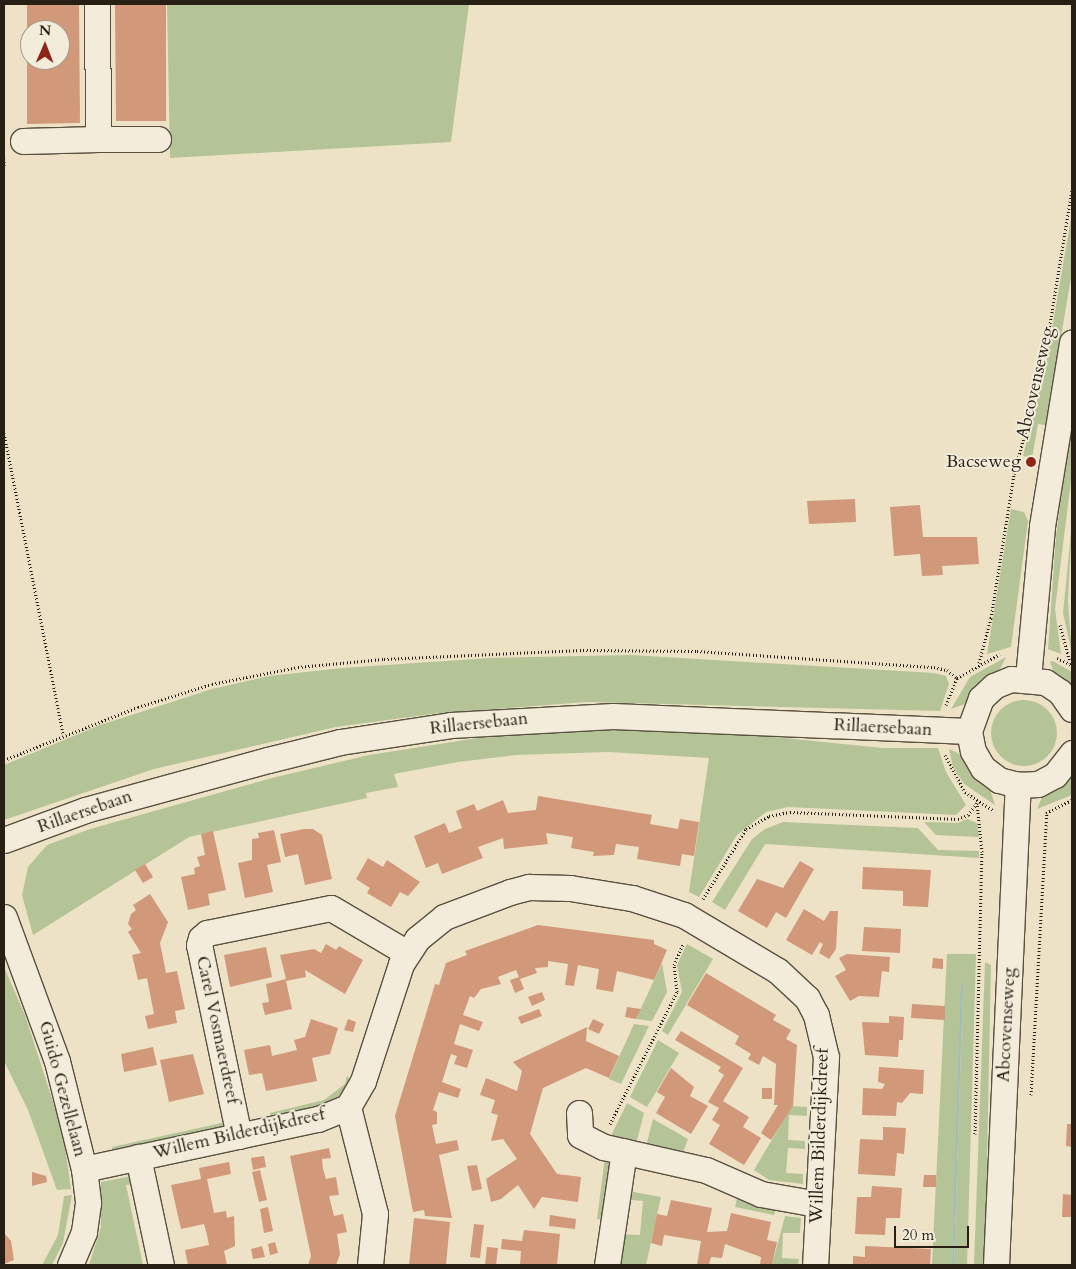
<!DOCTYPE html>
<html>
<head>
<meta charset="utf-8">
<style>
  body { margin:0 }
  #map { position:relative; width:1076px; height:1269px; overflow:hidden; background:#ede2c6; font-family:Cardo,serif }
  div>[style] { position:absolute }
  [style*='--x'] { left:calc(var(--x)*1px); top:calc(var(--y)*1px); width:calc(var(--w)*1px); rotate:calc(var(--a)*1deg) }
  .green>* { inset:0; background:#b5c497 }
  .round { border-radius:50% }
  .water>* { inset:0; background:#9ebbbf }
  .building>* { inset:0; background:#d1987a }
  .path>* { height:3px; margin-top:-1.5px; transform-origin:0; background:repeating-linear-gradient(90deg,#281f14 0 1px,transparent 0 3.5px) }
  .roads { filter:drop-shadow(1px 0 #595040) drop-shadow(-1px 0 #595040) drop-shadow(0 1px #595040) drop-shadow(0 -1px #595040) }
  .minor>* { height:25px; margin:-12.5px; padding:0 12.5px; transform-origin:12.5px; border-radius:12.5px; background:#f3ecda }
  .dots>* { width:14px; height:14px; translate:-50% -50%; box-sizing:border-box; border:2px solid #f3ecda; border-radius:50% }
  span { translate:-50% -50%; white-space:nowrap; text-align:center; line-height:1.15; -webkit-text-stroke:4px #f3ecda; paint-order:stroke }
  .street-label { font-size:18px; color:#281f14 }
  .poi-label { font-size:18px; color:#281f14 }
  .right { translate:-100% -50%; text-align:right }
  .frame { position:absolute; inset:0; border:5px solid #281f14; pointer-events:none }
  .north { position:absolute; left:20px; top:20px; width:50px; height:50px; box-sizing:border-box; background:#f3ecda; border:1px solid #a29a8b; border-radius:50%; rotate:1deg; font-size:14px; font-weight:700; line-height:20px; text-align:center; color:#281f14 }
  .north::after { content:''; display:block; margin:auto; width:18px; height:22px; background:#8f2418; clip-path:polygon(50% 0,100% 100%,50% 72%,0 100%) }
  .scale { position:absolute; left:894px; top:1226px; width:75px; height:22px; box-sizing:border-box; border:2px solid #281f14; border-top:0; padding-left:6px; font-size:15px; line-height:18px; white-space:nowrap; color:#281f14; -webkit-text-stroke:4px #f3ecda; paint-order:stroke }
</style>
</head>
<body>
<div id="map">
  <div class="green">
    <i style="clip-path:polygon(167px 4px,469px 4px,451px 142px,170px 158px)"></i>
    <i style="clip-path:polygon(1072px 212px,1072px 272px,1046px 425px,1038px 424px,1032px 458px,1023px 456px,1045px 370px)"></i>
    <i style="clip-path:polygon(1069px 438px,1072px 438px,1072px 473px,1055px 609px,1061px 654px,1048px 649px,1056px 536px)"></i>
    <i style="clip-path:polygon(1011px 509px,1024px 512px,1028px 521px,1011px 647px,987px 654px)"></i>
    <i style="clip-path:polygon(1072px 522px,1068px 601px,1072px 654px,1063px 613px)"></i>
    <i style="clip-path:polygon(631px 655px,934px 673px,946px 676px,949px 684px,940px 711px,587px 702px,432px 714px,336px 727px,154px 769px,4px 820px,4px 765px,100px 725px,212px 689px,269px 676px,342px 668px,490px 658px)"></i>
    <i style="clip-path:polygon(1006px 657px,997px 675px,965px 704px,951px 709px,970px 677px)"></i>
    <i style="clip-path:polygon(1053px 661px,1072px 672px,1072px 692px,1056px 678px,1050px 662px)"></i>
    <i class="round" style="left:991px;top:700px;width:66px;height:66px"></i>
    <i style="clip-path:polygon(616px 729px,726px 732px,883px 748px,938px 748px,946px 772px,966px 805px,956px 815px,788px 807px,766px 812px,737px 835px,699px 897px,689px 892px,709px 758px,608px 752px,516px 755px,458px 762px,394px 774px,398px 787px,366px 793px,367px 798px,189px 837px,33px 935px,22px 895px,28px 867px,47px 845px,90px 829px,272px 778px,369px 755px,478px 738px)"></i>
    <i style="clip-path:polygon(949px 749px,962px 755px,989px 786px,995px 805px,964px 784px,953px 767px)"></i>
    <i style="clip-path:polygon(1072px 771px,1072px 795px,1037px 809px,1043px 795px)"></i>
    <i style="clip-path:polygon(967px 819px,977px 823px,979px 837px,936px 835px,924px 822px,958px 823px)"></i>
    <i style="clip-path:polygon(783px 822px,918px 828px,938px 850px,979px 851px,979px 858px,765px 844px,725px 910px,712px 902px,752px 839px,765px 829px)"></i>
    <i style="clip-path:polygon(687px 944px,713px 959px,668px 1035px,662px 1031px,682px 992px,677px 965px)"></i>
    <i style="clip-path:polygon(947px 954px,976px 954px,967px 1265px,954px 1265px,963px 982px,952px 1265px,932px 1265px)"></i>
    <i style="clip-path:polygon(985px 962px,991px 965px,985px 1258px,984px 1265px,974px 1265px)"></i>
    <i style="clip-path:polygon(662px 963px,667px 992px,652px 1021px,636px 1019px)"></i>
    <i style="clip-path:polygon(4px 967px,25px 1015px,63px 1133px,71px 1189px,57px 1190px,28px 1110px,4px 1061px)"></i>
    <i style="clip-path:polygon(634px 1024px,649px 1026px,621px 1084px,609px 1079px)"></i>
    <i style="clip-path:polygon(658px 1040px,679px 1053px,647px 1107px,630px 1097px)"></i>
    <i style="clip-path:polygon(347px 1075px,351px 1083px,331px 1104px,271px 1119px,270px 1113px,324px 1100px,345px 1084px)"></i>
    <i style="clip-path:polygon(627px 1103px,644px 1113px,636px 1144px,610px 1138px)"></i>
    <i style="clip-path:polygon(792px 1106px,807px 1107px,807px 1116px,789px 1115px,788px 1140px,805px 1141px,805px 1149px,788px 1148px,786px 1173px,803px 1174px,803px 1184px,769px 1180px,754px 1170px)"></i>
    <i style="clip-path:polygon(653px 1119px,688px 1139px,682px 1155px,646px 1146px)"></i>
    <i style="clip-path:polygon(226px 1122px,227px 1128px,113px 1152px,112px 1147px)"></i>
    <i style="clip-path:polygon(605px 1157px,612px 1158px,604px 1220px,597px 1219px)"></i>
    <i style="clip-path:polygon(132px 1176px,133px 1184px,126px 1185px,143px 1265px,89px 1265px,101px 1227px,101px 1182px)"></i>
    <i style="clip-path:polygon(623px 1190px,661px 1197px,646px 1265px,615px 1265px,618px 1234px,640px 1235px,643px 1201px,622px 1199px)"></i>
    <i style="clip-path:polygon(72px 1195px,63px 1243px,52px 1265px,42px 1265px,58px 1235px,64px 1196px)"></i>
    <i style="clip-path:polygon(738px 1195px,776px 1207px,774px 1215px,735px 1207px)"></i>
    <i style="clip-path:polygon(785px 1216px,801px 1218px,800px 1233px,783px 1233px,782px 1258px,799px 1259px,798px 1265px,772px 1265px)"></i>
  </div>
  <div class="water">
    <i style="clip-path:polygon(963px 982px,954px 1265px,952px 1265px,961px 987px)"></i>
  </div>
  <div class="building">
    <i style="clip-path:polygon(evenodd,27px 4px,79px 4px,80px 123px,27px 124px,27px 4px,30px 30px,60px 30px,60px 60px,30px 60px,30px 30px)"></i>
    <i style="clip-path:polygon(115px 4px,166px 4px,166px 121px,116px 121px)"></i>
    <i style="clip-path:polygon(855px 499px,856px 522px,809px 524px,807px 501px)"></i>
    <i style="clip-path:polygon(920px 505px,923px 537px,977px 537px,979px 564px,942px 566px,943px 575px,922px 576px,920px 554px,894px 556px,890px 507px)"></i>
    <i style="clip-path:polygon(538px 796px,652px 815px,650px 824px,678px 829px,680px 819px,699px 822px,694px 856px,682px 854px,680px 866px,637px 859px,639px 847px,616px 844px,614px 855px,593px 856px,594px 852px,571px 848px,573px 837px,546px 833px,548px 844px,504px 849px,503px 838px,478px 847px,483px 858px,442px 874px,438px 863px,426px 868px,414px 836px,445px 823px,449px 833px,462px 828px,456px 811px,474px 804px,477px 811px,503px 800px,508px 813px,536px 810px)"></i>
    <i style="clip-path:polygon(304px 829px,313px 829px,322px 835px,332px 879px,305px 885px,298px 854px,285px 857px,280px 834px)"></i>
    <i style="clip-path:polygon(274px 830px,281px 862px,267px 865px,273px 892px,245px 898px,238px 863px,252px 860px,252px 839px,259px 838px,258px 833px)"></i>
    <i style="clip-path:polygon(213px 831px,226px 890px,208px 894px,210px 905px,188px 910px,181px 877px,195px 874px,194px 868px,200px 866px,197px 857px,205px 855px,201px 834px)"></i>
    <i style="clip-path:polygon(368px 858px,383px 867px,387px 860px,420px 882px,408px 896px,400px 892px,391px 907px,367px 893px,370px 888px,356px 879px)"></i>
    <i style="clip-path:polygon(800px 861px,814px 869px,786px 918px,776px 912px,767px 928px,738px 911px,757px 879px,783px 888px)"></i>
    <i style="clip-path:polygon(145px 864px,153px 877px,143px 883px,135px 870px)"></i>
    <i style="clip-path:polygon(863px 867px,931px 870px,928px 907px,903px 906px,903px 891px,862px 889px)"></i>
    <i style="clip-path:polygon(150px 894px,168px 922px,160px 943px,166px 973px,177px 971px,185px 1009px,175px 1011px,177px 1023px,148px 1029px,145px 1016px,154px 1014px,147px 978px,138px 980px,132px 955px,141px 953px,128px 932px,132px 929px,128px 924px,131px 914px,136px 910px,133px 905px)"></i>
    <i style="clip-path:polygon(804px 909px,824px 921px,830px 911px,838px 911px,836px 949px,829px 959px,819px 953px,823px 944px,820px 942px,812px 955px,786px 940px)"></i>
    <i style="clip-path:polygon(538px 925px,654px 940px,654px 944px,667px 950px,654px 980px,617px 971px,613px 992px,596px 989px,599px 969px,578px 965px,574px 986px,565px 985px,568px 964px,548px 961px,548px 967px,535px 968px,537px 973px,520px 979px,524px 989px,515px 993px,510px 980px,519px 977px,516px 970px,498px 977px,501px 984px,481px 989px,474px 998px,470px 996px,463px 1015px,483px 1022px,479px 1031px,460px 1024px,454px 1044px,473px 1050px,467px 1068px,454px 1064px,457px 1056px,451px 1054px,442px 1082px,461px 1089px,458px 1098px,439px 1092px,433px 1110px,437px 1112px,437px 1124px,432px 1125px,436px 1144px,457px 1140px,459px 1150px,439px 1155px,452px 1218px,425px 1216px,424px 1210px,413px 1212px,395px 1116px,435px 984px,439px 985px,446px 963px,467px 955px,465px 951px)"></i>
    <i style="clip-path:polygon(864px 927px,901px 929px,900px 953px,862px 951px)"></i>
    <i style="clip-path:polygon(326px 944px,336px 950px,339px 946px,363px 960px,345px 994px,305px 970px,306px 977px,286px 981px,292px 1009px,265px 1015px,262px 1003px,269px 1002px,266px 984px,286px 979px,280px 955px,314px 949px,321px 953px)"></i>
    <i style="clip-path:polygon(266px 947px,272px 977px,230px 987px,224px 955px)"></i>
    <i style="clip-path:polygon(847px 954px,890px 957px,889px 972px,882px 971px,879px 997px,859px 996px,850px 1001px,835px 976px,846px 970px,839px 958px)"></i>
    <i style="clip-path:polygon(933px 958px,943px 959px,943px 969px,932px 968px)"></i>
    <i style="clip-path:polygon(706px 973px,776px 1015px,773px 1020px,791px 1030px,786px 1039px,797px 1045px,793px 1106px,771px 1140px,761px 1133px,778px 1105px,774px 1105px,776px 1064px,763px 1056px,759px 1065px,748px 1059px,751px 1054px,735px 1044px,739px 1036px,687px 1005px)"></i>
    <i style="clip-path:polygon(542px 992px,545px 1000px,532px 1006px,528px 997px)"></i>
    <i style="clip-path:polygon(912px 1004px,945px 1006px,945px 1020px,911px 1018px)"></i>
    <i style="clip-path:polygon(627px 1007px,641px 1009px,636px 1019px,625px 1017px)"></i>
    <i style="clip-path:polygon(539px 1009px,542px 1016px,521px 1024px,518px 1017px)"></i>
    <i style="clip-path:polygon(889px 1016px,904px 1017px,903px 1040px,899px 1040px,898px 1057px,865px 1055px,862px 1022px,889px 1023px)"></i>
    <i style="clip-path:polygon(311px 1019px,338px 1028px,330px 1054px,312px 1058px,317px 1081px,266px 1091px,262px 1073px,249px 1075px,244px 1050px,270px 1045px,272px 1056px,297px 1050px,294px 1040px,305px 1037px)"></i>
    <i style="clip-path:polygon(348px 1019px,356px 1022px,353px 1032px,344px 1030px)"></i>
    <i style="clip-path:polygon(593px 1019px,604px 1024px,599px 1034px,588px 1029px)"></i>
    <i style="clip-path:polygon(587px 1027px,586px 1041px,619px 1056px,609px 1078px,586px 1068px,543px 1088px,530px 1134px,557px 1174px,581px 1177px,578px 1202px,542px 1197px,534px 1209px,518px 1185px,501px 1199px,491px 1202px,486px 1179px,517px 1159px,503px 1139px,491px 1141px,498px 1115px,491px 1113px,495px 1100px,480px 1095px,486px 1078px,517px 1091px,522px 1071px,513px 1062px)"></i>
    <i style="clip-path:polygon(681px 1031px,743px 1068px,723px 1101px,749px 1117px,743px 1127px,761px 1138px,744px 1165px,709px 1144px,720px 1125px,712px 1120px,719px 1108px,708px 1102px,724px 1075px,718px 1071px,721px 1067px,675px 1040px)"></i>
    <i style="clip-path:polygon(153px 1047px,157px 1065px,124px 1072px,121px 1054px)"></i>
    <i style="clip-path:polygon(193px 1054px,204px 1094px,169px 1102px,160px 1060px)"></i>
    <i style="clip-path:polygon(879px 1067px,924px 1070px,923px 1094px,910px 1093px,902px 1103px,897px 1102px,896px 1116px,862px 1115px,863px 1088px,882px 1089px,885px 1084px,878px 1082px)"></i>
    <i style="clip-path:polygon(671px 1068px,694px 1087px,690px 1096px,708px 1106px,691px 1134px,656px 1113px,665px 1097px,657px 1092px)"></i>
    <i style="clip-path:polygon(762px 1088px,772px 1088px,772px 1099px,762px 1099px)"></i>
    <i style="clip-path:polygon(1067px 1124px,1072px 1124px,1072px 1147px,1066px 1146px)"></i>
    <i style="clip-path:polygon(883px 1127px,906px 1128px,904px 1154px,897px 1153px,895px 1176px,858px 1174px,860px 1139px,883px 1140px)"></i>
    <i style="clip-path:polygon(329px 1148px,331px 1158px,322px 1159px,323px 1169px,326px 1179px,336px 1177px,339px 1195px,329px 1196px,334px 1216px,343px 1214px,347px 1232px,337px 1234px,340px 1254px,336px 1265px,308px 1265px,311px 1256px,290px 1156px)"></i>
    <i style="clip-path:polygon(264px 1156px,266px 1167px,253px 1170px,251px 1158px)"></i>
    <i style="clip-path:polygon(229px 1162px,231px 1174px,207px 1179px,214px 1213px,226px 1211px,227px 1218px,234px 1216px,235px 1246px,224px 1251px,227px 1265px,188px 1265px,185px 1250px,209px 1245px,207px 1235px,204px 1224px,181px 1229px,171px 1185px,201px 1179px,199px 1168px)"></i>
    <i style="clip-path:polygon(477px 1165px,482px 1189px,472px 1191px,467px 1166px)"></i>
    <i style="clip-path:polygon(260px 1170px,267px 1200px,259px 1202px,252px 1172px)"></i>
    <i style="clip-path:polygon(32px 1172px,46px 1176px,47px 1182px,32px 1186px)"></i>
    <i style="clip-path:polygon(924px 1175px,936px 1175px,936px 1187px,923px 1187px)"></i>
    <i style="clip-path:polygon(872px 1186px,902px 1188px,900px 1218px,886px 1218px,885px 1235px,855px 1234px,857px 1197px,871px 1197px)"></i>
    <i style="clip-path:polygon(1063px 1194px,1072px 1195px,1072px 1217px,1062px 1217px)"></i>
    <i style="clip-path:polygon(671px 1200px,712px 1208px,707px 1232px,727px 1231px,731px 1213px,771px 1222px,767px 1240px,777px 1242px,772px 1265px,760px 1265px,761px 1257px,725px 1244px,722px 1258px,711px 1257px,709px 1265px,697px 1265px,701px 1241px,664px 1235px,662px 1246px,651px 1243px,657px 1214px,667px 1216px)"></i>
    <i style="clip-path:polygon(268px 1207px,273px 1231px,264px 1233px,260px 1209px)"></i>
    <i style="clip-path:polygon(550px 1215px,576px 1219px,575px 1229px,549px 1226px)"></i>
    <i style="clip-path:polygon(414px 1218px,450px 1222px,446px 1265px,409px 1265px)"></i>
    <i style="clip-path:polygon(474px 1224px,484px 1225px,480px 1258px,470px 1257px)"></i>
    <i style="clip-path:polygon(524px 1230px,560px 1234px,557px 1265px,520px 1265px,521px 1251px,501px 1249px,502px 1239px,522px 1241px)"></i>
    <i style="clip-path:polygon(4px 1233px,11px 1241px,14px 1260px,4px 1264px)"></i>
    <i style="clip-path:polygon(275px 1242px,278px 1253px,270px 1255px,268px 1244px)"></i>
    <i style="clip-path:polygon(262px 1246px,265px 1257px,253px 1259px,251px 1249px)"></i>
    <i style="clip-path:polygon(865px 1246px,931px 1249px,930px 1265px,853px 1265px,853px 1256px,865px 1257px)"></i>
    <i style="clip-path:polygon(487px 1247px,498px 1248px,496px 1265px,485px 1265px)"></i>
  </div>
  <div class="path">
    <i style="--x:4;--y:166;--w:8;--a:-90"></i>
    <i style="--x:1049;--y:330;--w:142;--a:-80.7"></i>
    <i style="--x:4;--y:433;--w:308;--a:78.9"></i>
    <i style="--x:1060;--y:625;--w:39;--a:75"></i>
    <i style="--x:1057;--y:658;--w:17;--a:25"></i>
    <i style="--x:979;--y:663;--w:47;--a:-75.1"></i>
    <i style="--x:991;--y:618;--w:146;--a:-80.9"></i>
    <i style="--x:1014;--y:474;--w:87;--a:-74.7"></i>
    <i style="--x:946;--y:705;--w:29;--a:-68"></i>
    <i style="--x:957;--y:678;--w:49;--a:-29.2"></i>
    <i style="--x:945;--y:755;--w:42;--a:61.6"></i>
    <i style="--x:965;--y:792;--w:33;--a:33"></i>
    <i style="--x:4;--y:760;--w:144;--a:-21.6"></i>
    <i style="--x:138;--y:707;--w:77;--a:-17.3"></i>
    <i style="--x:212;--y:684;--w:88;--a:-11.2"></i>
    <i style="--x:298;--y:667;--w:86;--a:-5.3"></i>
    <i style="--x:384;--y:659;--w:199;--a:-2.6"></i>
    <i style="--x:583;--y:650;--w:114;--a:0.5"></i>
    <i style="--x:697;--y:651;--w:238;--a:3.9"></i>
    <i style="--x:934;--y:667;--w:13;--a:13"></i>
    <i style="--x:947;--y:670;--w:13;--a:39"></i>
    <i style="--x:1046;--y:813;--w:29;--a:-27"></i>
    <i style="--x:703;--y:899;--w:82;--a:-58.4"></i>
    <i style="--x:746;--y:829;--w:26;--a:-29"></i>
    <i style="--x:769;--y:816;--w:21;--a:-11"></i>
    <i style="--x:790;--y:812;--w:168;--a:2.4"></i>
    <i style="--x:958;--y:819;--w:11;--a:-22"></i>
    <i style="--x:968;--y:815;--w:15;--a:-53"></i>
    <i style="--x:1031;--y:1095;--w:282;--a:-86.8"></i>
    <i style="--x:610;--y:1124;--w:148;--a:-63.1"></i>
    <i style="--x:677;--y:992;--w:27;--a:-96"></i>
    <i style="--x:674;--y:965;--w:23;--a:-67"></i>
    <i style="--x:975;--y:1134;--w:282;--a:-88.6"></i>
    <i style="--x:982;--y:852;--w:49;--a:-95.8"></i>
  </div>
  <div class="roads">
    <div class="minor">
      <i style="--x:98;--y:139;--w:60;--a:0"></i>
      <i style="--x:23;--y:141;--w:75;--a:-1.5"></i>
      <i style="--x:98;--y:139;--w:135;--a:-90.4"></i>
      <i style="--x:1028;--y:678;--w:153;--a:-84.7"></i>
      <i style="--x:1042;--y:526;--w:186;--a:-80.7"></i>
      <i style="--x:1072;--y:709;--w:21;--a:-125"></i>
      <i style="--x:1060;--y:692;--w:18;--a:-146"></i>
      <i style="--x:1045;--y:682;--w:34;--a:-175"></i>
      <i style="--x:1011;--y:679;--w:18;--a:158"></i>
      <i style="--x:994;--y:686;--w:18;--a:137"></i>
      <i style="--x:981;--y:698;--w:35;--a:110"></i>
      <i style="--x:969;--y:731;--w:20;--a:79"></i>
      <i style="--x:973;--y:751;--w:20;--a:60"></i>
      <i style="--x:983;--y:768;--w:20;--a:37"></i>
      <i style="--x:999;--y:780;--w:20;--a:15"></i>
      <i style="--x:1018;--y:785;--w:20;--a:-3"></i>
      <i style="--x:1038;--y:784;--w:19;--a:-28"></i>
      <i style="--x:1055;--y:775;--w:28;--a:-52"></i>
      <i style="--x:4;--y:840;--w:86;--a:-20.3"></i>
      <i style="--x:85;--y:810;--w:190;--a:-15.3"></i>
      <i style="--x:268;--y:760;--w:74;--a:-14"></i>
      <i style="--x:340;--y:742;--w:112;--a:-8.7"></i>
      <i style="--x:451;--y:725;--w:162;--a:-3.2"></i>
      <i style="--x:613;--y:716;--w:356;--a:2.4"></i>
      <i style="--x:4;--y:917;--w:153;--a:69.8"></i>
      <i style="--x:57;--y:1061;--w:111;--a:76"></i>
      <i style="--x:84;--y:1169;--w:34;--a:83"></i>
      <i style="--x:88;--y:1203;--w:29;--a:98"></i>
      <i style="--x:84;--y:1232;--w:36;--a:113"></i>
      <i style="--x:348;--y:1107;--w:110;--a:75.8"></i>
      <i style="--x:375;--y:1214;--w:51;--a:95.6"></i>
      <i style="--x:579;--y:1113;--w:22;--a:87"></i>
      <i style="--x:580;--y:1135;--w:27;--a:27"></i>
      <i style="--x:604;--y:1147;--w:105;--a:12.7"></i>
      <i style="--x:706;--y:1170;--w:60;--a:23.6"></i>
      <i style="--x:761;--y:1194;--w:58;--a:10"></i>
      <i style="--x:239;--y:1136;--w:195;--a:-101.8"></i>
      <i style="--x:199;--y:945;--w:7;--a:-74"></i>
      <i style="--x:201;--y:938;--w:8;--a:-40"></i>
      <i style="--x:207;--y:933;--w:126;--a:-11.4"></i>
      <i style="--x:331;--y:908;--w:88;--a:30.6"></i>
      <i style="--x:138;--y:1157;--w:110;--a:78"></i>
      <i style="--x:84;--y:1169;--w:239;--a:-12.1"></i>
      <i style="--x:318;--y:1119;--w:32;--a:-22"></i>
      <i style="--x:348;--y:1107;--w:30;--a:-60"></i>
      <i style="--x:363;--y:1081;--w:123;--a:-72"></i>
      <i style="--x:401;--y:964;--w:30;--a:-57"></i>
      <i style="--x:417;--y:939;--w:35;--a:-39"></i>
      <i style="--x:444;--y:917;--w:71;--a:-20.7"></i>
      <i style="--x:510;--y:892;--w:20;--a:-15"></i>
      <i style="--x:529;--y:887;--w:41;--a:1.4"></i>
      <i style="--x:570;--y:888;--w:63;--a:9.2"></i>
      <i style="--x:632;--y:898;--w:55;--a:18.1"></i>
      <i style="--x:684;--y:915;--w:109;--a:30.8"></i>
      <i style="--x:778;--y:971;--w:40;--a:43"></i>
      <i style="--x:807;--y:998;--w:19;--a:62"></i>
      <i style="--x:816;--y:1015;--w:43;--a:76.6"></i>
      <i style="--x:826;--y:1057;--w:208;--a:93"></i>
      <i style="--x:607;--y:1265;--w:115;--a:-81.5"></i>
      <i style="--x:996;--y:1265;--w:481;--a:-87.4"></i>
    </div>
  </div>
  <div class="dots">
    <i style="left:1031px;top:462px;background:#8f2418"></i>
  </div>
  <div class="street-label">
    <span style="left:1036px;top:383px;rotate:-77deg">Abcovenseweg</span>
    <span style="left:479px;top:724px;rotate:-6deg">Rillaersebaan</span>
    <span style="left:883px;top:728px;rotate:3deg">Rillaersebaan</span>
    <span style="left:85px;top:812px;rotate:-19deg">Rillaersebaan</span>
    <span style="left:1007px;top:1025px;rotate:-87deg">Abcovenseweg</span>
    <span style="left:217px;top:1030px;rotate:78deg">Carel Vosmaerdreef</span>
    <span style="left:62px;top:1089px;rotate:75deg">Guido Gezellelaan</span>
    <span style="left:239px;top:1134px;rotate:-13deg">Willem Bilderdijkdreef</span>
    <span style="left:820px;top:1136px;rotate:-88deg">Willem Bilderdijkdreef</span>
  </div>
  <div class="poi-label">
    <span class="right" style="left:1021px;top:462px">Bacseweg</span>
  </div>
  <div class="frame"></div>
  <div class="north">N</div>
  <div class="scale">20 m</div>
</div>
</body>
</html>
